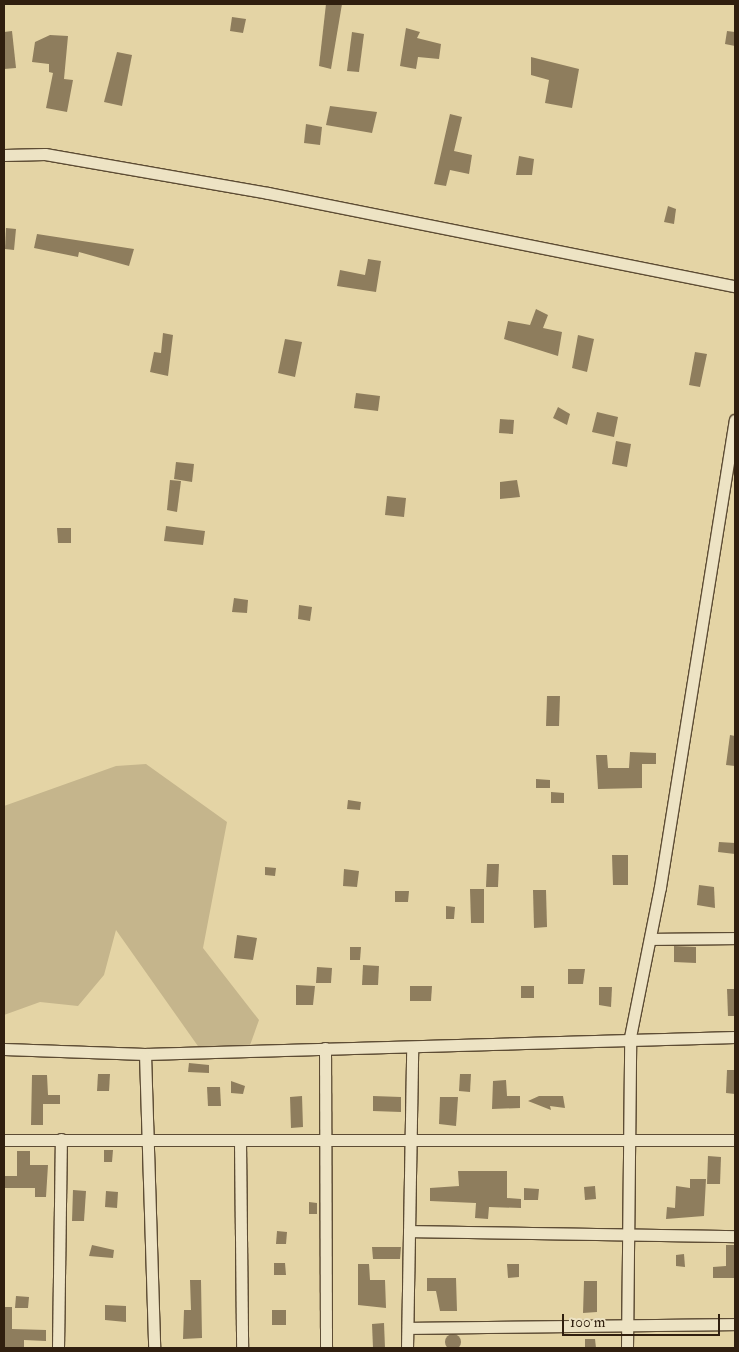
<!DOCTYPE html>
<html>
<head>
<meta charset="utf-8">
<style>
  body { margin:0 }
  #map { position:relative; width:739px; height:1352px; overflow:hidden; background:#e4d4a5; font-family:"IM FELL Double Pica",serif }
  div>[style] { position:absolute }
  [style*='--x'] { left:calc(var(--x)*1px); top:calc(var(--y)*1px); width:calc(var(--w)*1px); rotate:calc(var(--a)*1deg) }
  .green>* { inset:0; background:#c5b58c }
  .building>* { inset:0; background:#8e7d5d }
  .round { border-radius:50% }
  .roads { filter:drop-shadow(1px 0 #5d4c34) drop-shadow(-1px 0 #5d4c34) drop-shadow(0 1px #5d4c34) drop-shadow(0 -1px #5d4c34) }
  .minor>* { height:11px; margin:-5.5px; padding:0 5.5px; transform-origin:5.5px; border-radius:5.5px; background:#ede3c4 }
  span { translate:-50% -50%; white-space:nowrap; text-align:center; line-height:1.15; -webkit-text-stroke:4px #ede3c4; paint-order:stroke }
  .frame { position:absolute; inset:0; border:5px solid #301f0f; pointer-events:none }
  .scale { position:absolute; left:562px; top:1314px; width:158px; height:22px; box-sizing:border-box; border:2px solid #301f0f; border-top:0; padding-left:6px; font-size:15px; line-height:18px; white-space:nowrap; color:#301f0f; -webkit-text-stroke:4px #ede3c4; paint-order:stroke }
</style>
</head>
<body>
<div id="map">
  <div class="green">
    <i style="clip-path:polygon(146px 764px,227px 822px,203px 948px,259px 1020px,249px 1048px,200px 1049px,116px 930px,104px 975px,78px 1006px,40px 1002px,4px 1015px,4px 806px,116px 766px)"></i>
  </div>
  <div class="building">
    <i style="clip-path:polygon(326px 4px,342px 4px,331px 69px,319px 66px)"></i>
    <i style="clip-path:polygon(232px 17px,246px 19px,243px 33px,230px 31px)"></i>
    <i style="clip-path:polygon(406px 28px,420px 32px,417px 38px,441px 44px,439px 59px,418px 57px,416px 69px,400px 66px)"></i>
    <i style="clip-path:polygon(12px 31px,16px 68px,4px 69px,4px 32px)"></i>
    <i style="clip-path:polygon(727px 31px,735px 32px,735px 46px,725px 44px)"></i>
    <i style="clip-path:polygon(352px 32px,364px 34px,359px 72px,347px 71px)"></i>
    <i style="clip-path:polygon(50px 35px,68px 36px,64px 79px,73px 80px,67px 112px,46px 108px,53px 73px,49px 72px,49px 64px,32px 62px,35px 42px)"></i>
    <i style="clip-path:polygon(117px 52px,132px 55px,122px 106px,104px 102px)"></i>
    <i style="clip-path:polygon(531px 57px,579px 69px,572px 108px,545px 103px,549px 80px,531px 75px)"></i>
    <i style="clip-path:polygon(330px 106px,377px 112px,372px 133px,326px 125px)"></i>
    <i style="clip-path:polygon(450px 114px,462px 117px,454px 151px,472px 155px,469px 174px,450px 170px,446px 186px,434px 184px)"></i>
    <i style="clip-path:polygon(306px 124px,322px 127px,320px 145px,304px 143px)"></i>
    <i style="clip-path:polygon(519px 156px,534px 159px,532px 175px,516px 175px)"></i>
    <i style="clip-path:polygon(668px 206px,676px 209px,674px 224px,664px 222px)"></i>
    <i style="clip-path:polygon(6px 228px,16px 229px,14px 250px,5px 249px)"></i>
    <i style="clip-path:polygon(37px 234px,134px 249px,129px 266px,79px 252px,78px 257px,34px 248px)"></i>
    <i style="clip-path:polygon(368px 259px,381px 261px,376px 292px,337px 286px,340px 270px,365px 275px)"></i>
    <i style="clip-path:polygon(536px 309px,548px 315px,543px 328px,562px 332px,558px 356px,504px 339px,508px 321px,530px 325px)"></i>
    <i style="clip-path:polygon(163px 333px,173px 335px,168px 376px,150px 372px,154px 352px,161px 353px)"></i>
    <i style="clip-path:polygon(578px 335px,594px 339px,587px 372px,572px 368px)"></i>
    <i style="clip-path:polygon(285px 339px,302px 342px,295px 377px,278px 373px)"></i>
    <i style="clip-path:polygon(695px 352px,707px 354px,700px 387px,689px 385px)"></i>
    <i style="clip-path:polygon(356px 393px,380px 396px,378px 411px,354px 408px)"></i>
    <i style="clip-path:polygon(558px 407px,570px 414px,567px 425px,553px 418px)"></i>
    <i style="clip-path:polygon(597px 412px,618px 417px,614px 437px,592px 432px)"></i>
    <i style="clip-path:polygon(500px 419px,514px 420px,513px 434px,499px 433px)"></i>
    <i style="clip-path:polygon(616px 441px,631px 444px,627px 467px,612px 464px)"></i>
    <i style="clip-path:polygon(176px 462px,194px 464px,192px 482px,174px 479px)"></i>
    <i style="clip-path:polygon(170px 480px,181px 481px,177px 512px,167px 510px)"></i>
    <i style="clip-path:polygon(517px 480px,520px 497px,500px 499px,500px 482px)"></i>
    <i style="clip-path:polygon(387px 496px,406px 498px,404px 517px,385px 515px)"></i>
    <i style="clip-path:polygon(166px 526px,205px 531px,203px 545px,164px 541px)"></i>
    <i style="clip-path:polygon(57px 528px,71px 528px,71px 543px,58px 543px)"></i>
    <i style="clip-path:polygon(234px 598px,248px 600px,247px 613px,232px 612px)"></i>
    <i style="clip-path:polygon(299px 605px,312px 607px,310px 621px,298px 619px)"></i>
    <i style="clip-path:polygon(547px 696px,560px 696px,559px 726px,546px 726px)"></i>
    <i style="clip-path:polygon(730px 735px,735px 736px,735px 766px,726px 765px)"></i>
    <i style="clip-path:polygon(630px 752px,656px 753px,656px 764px,642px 764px,642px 788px,598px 789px,596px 755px,607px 755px,608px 768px,629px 768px)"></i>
    <i style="clip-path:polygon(536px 779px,550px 780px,550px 788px,536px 788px)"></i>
    <i style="clip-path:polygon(551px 792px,564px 793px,564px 803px,551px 803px)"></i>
    <i style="clip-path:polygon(348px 800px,361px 802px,360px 810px,347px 809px)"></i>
    <i style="clip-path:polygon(719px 842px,735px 843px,735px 854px,718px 852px)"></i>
    <i style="clip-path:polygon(612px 855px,628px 855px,628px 885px,613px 885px)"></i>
    <i style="clip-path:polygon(487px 864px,499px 864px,498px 887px,486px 887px)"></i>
    <i style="clip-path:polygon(265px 867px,276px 868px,275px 876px,265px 875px)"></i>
    <i style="clip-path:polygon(344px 869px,359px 871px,357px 887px,343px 886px)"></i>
    <i style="clip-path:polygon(699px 885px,714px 887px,715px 908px,697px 905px)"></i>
    <i style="clip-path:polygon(470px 889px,484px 889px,484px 923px,471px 923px)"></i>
    <i style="clip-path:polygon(533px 890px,546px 890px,547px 927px,534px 928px)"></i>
    <i style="clip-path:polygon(395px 891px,409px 891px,408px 902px,395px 902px)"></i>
    <i style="clip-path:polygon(446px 906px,455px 907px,454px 919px,446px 919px)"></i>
    <i style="clip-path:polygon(237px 935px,257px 938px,253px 960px,234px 958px)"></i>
    <i style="clip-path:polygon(674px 946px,696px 947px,696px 963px,674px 962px)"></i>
    <i style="clip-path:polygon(350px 947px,361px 947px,360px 960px,350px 960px)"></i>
    <i style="clip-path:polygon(363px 965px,379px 966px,378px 985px,362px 985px)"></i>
    <i style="clip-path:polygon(317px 967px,332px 968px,331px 983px,316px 983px)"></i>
    <i style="clip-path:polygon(568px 969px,585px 969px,583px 984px,568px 984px)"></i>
    <i style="clip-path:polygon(296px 985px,315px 986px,313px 1005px,296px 1005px)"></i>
    <i style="clip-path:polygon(410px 986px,432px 986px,431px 1001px,410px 1001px)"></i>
    <i style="clip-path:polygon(521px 986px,534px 986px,534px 998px,521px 998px)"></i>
    <i style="clip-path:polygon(599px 987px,612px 987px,611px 1007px,599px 1005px)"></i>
    <i style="clip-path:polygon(727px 989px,735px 989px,735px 1016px,728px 1016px)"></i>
    <i style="clip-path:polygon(189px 1063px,209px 1065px,209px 1073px,188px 1072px)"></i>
    <i style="clip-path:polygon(727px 1070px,735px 1070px,735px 1094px,726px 1093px)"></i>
    <i style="clip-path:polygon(98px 1074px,110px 1074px,109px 1091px,97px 1091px)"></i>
    <i style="clip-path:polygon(460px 1074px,471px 1074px,470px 1092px,459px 1091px)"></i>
    <i style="clip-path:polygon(32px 1075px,47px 1075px,48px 1095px,60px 1095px,60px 1104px,43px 1104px,43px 1125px,31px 1125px)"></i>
    <i style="clip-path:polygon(506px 1080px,507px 1096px,520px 1096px,520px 1108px,492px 1109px,493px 1081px)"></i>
    <i style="clip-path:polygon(231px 1081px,245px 1086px,243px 1094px,231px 1093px)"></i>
    <i style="clip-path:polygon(207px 1087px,220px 1087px,221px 1106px,208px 1106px)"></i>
    <i style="clip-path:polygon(302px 1096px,303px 1127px,291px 1128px,290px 1097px)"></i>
    <i style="clip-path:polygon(373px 1096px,401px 1097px,401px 1112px,373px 1111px)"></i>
    <i style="clip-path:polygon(539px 1096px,563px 1096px,565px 1108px,550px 1106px,551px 1110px,528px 1101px)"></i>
    <i style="clip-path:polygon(440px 1097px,458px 1097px,456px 1126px,439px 1124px)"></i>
    <i style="clip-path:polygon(104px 1150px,113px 1150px,112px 1162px,104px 1162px)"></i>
    <i style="clip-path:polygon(17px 1151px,30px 1151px,30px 1165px,48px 1165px,46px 1197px,35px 1197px,35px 1188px,4px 1188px,4px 1176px,17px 1176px)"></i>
    <i style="clip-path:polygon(708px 1156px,721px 1157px,720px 1184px,707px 1184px)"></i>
    <i style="clip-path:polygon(458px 1171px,507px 1171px,507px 1198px,521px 1199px,521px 1208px,489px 1207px,488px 1219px,475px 1218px,476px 1203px,430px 1201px,430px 1188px,459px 1186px)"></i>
    <i style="clip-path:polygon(690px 1179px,706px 1179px,704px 1216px,666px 1219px,667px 1207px,675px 1208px,676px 1186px,690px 1188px)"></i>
    <i style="clip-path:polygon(595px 1186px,596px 1199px,585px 1200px,584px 1187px)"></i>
    <i style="clip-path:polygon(524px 1188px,539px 1189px,538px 1200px,524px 1200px)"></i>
    <i style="clip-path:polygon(73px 1190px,86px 1191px,84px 1221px,72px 1221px)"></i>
    <i style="clip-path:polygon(106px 1191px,118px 1192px,117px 1208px,105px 1207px)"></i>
    <i style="clip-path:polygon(309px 1202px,317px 1203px,317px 1214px,309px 1214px)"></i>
    <i style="clip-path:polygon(277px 1231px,287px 1232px,286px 1244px,276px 1244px)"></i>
    <i style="clip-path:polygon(92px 1245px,114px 1250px,113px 1258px,89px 1256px)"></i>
    <i style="clip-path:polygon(726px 1245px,735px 1245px,734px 1278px,713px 1278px,713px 1267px,726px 1266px)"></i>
    <i style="clip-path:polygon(372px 1247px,401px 1247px,400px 1259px,373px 1259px)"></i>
    <i style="clip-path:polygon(684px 1254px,685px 1267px,676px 1266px,676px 1255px)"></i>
    <i style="clip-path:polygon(274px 1263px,285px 1263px,286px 1275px,274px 1275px)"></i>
    <i style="clip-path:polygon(358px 1264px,369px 1264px,370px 1280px,385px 1280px,386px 1308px,358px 1305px)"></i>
    <i style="clip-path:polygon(507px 1264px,519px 1264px,519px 1277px,508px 1278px)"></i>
    <i style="clip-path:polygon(427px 1278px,456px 1278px,457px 1311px,440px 1311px,436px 1291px,427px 1291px)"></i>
    <i style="clip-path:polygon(190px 1280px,201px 1280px,202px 1338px,183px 1339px,184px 1310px,191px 1310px)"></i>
    <i style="clip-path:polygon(584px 1281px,597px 1281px,597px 1312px,583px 1313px)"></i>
    <i style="clip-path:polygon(16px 1296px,29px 1297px,28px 1308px,15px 1308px)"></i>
    <i style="clip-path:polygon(105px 1305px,126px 1306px,126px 1322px,105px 1320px)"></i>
    <i style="clip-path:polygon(4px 1307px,12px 1307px,12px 1329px,46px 1330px,46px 1341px,24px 1340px,24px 1347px,4px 1347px)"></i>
    <i style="clip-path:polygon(272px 1310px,286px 1310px,286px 1325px,272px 1325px)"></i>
    <i style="clip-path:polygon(384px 1323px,385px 1348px,373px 1348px,372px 1324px)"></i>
    <i class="round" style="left:445px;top:1334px;width:16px;height:16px"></i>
    <i style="clip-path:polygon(585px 1339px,595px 1339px,596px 1348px,585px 1348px)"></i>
  </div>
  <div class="roads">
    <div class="minor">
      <i style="--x:4;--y:155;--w:41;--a:-1.4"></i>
      <i style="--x:45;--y:154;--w:226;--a:9.9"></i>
      <i style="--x:268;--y:193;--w:476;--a:11.3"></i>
      <i style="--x:650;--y:939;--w:85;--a:-0.7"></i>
      <i style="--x:325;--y:1048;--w:300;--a:89.8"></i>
      <i style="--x:4;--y:1049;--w:141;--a:2"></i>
      <i style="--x:145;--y:1054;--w:590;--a:-1.65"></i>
      <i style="--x:145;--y:1054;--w:294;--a:88.2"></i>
      <i style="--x:4;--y:1140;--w:731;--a:0"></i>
      <i style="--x:240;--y:1142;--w:206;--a:89.4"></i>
      <i style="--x:409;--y:1231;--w:326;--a:0.9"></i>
      <i style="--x:408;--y:1328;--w:327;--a:-0.7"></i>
      <i style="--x:58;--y:1348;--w:209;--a:-89.2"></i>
      <i style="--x:407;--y:1348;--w:300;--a:-89"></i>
      <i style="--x:627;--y:1348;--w:311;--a:-89.4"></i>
      <i style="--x:630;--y:1037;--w:153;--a:-78.7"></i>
      <i style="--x:660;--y:887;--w:473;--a:-80.9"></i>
    </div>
  </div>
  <div class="frame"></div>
  <div class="scale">100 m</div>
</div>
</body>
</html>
